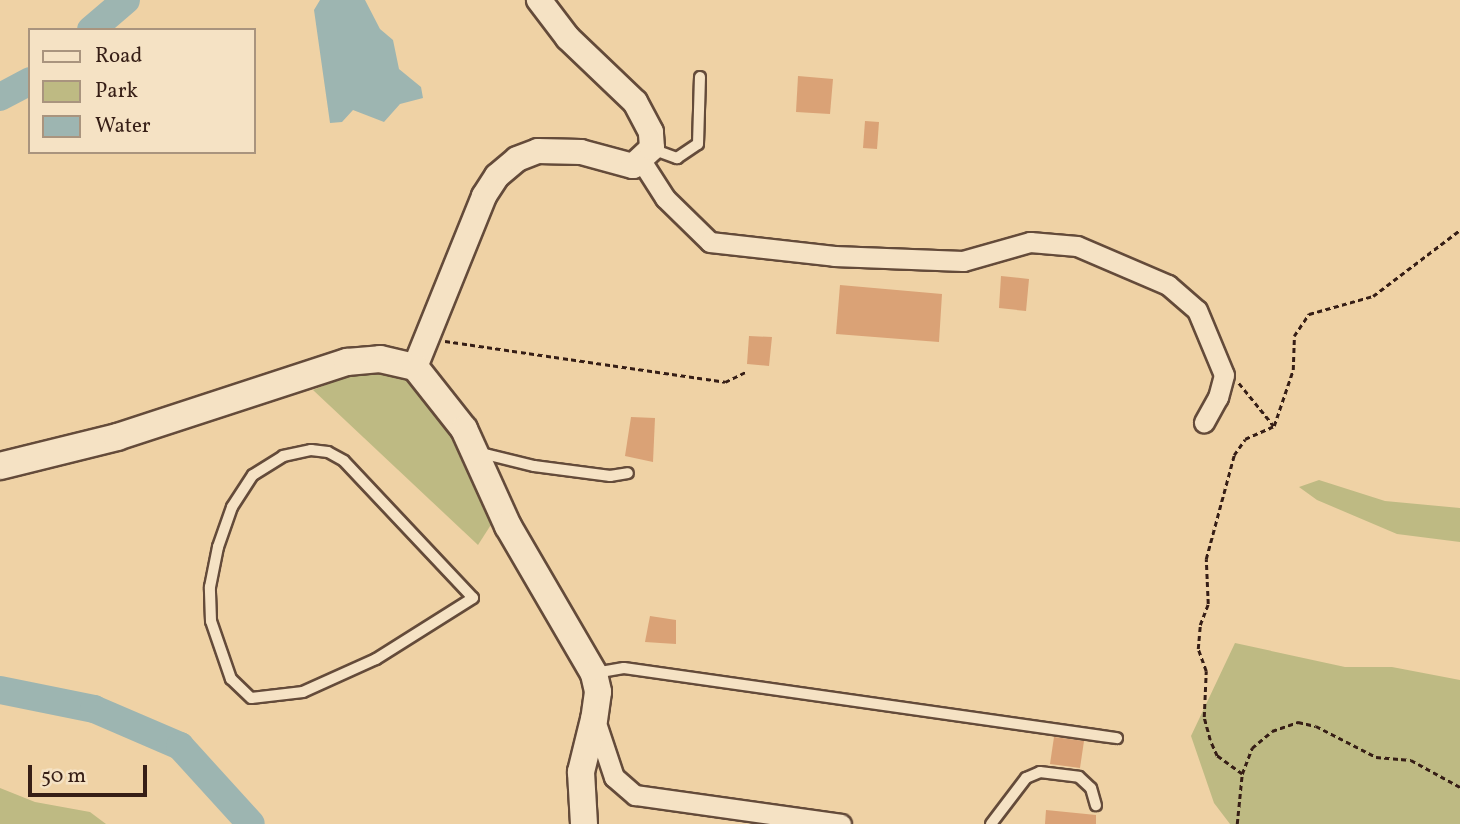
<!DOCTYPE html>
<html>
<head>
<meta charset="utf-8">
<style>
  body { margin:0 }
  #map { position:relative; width:1460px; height:824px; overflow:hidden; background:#efd2a5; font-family:Vollkorn,serif }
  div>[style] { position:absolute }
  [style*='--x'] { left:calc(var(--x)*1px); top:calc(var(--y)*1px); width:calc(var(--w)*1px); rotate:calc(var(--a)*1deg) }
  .green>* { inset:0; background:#beba83 }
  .water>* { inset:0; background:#9db5b1 }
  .river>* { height:28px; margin:-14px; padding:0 14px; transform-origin:14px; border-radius:14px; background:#9db5b1 }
  .building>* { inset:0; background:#daa276 }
  .path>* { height:2.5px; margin-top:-1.25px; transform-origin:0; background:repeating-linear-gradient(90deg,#361e16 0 5px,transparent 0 8.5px) }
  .roads { filter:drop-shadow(2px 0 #644b3a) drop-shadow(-2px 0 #644b3a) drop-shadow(0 2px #644b3a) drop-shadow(0 -2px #644b3a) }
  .service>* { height:10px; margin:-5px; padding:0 5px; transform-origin:5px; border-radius:5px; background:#f5e2c4 }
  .minor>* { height:19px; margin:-9.5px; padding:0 9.5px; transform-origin:9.5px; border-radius:9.5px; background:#f5e2c4 }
  .tertiary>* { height:24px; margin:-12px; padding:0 12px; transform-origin:12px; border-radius:12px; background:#f5e2c4 }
  .secondary>* { height:26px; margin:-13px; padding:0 13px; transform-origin:13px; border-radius:13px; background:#f5e2c4 }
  span { translate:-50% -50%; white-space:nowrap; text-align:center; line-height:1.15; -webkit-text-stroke:7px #f5e2c4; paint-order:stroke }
  .legend { position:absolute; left:28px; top:28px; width:228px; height:126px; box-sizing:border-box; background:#f5e2c4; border:2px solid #a9947e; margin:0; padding:9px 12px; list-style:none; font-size:21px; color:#361e16 }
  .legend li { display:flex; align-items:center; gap:14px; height:35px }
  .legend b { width:35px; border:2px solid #a9947e }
  .scale { position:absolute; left:28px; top:765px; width:119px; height:32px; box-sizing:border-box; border:4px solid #361e16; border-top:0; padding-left:9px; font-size:21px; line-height:24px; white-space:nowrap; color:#361e16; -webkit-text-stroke:5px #f5e2c4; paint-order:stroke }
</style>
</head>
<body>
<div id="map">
  <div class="green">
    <i style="clip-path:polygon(388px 373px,413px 380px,440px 406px,494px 520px,478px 545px,313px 390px,352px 374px)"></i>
    <i style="clip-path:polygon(1319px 480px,1385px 501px,1460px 508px,1460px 542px,1397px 534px,1317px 500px,1299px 487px)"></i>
    <i style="clip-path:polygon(1235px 643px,1345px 667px,1392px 667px,1460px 680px,1460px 824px,1230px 824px,1214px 803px,1191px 736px)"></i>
    <i style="clip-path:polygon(0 788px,35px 802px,90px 812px,106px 824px,0 824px)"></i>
  </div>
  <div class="water">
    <i style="clip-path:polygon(320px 0,365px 0,380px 29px,393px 40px,399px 69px,421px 87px,423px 98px,400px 104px,384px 122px,353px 110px,342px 122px,330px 123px,314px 10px)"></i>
  </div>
  <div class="river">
    <i style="--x:91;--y:30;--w:46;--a:-40.6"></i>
    <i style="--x:0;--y:97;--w:34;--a:-28"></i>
    <i style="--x:0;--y:690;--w:96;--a:11.4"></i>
    <i style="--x:94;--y:709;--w:94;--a:23.3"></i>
    <i style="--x:180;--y:746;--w:105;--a:47.7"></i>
  </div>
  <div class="building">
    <i style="clip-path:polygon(798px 76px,833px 79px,830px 114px,796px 112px)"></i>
    <i style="clip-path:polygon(865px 121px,879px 122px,877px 149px,863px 148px)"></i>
    <i style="clip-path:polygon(1001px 276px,1029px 279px,1026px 311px,999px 308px)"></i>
    <i style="clip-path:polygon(840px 285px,942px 294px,939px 342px,836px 334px)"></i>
    <i style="clip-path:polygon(749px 336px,772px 337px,769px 366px,747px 364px)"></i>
    <i style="clip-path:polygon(631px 417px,655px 418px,653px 462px,625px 456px)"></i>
    <i style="clip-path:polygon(650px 616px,676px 620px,676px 644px,645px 642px)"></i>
    <i style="clip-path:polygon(1054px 737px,1084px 741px,1080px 768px,1050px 764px)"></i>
    <i style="clip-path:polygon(1046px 810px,1096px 815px,1096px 824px,1045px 824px)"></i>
  </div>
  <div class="path">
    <i style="--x:445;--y:341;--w:283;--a:8.3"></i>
    <i style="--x:725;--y:382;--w:25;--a:-26"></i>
    <i style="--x:1239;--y:383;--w:55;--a:50.9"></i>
    <i style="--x:1242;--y:774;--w:28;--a:-69"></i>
    <i style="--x:1252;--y:748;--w:26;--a:-40"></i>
    <i style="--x:1272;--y:731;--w:28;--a:-19"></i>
    <i style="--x:1298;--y:722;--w:18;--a:13"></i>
    <i style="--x:1316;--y:726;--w:68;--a:27.3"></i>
    <i style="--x:1376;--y:757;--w:35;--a:5"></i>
    <i style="--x:1411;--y:760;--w:56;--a:28.9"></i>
    <i style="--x:1237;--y:824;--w:50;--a:-84.3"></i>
    <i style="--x:1242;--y:774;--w:31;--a:-144"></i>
    <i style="--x:1217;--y:756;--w:17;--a:-114"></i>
    <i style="--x:1210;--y:740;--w:24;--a:-105"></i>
    <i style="--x:1204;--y:717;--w:46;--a:-87.5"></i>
    <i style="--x:1206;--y:671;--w:23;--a:-110"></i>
    <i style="--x:1198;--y:649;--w:24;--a:-85"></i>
    <i style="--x:1200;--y:625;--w:22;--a:-69"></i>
    <i style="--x:1208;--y:604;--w:45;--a:-92.5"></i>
    <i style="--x:1206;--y:559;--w:108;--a:-74.9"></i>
    <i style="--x:1234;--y:455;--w:19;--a:-55"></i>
    <i style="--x:1245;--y:439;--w:32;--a:-24"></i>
    <i style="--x:1274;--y:426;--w:59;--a:-71.3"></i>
    <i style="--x:1293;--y:370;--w:34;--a:-88"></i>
    <i style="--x:1294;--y:336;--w:27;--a:-56"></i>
    <i style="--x:1309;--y:314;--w:66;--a:-15.7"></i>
    <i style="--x:1373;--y:296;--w:109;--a:-37.2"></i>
  </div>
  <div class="roads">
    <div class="service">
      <i style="--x:652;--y:149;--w:27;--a:20"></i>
      <i style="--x:677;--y:158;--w:25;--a:-34"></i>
      <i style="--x:698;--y:144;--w:67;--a:-88.3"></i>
      <i style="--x:311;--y:450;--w:17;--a:7"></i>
      <i style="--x:328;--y:452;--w:18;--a:29"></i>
      <i style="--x:344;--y:461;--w:188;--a:46.7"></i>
      <i style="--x:473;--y:598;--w:115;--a:147.8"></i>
      <i style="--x:376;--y:659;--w:80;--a:155.7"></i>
      <i style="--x:303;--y:692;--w:52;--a:173.4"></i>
      <i style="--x:251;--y:698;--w:28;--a:-136"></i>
      <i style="--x:231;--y:679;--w:61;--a:-109"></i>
      <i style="--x:211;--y:621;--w:34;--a:-92"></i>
      <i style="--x:210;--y:587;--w:41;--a:-78.7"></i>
      <i style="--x:218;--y:547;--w:42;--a:-70.7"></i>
      <i style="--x:232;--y:507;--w:38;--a:-57"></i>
      <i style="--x:253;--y:475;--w:36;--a:-32"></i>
      <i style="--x:283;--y:456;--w:29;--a:-12"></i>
      <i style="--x:477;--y:452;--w:59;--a:13.8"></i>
      <i style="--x:534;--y:466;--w:77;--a:7.5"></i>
      <i style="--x:610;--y:476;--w:18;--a:-9"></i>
      <i style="--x:595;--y:673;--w:29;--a:-10"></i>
      <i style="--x:624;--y:668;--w:498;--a:8.1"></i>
      <i style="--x:991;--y:824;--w:58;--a:-52.7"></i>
      <i style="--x:1026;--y:778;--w:15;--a:-23"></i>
      <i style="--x:1040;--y:772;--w:39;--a:7"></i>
      <i style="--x:1079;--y:777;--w:16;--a:43"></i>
      <i style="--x:1091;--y:788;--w:18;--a:74"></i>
    </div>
    <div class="minor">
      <i style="--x:642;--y:162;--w:43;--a:57.4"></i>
      <i style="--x:665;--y:198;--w:63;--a:44.4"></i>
      <i style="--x:710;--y:242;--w:125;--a:6.4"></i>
      <i style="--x:834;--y:256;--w:129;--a:2.2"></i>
      <i style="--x:963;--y:261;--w:70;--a:-15.8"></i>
      <i style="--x:1030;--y:242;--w:47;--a:4.9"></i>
      <i style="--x:1077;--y:246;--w:99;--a:23.2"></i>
      <i style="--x:1168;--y:285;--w:38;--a:41"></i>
      <i style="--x:1197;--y:310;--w:70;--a:67.4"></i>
      <i style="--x:1224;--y:375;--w:23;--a:105"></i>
      <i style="--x:1218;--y:397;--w:29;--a:119"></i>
      <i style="--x:595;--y:720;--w:60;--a:71.6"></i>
      <i style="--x:614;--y:777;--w:28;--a:41"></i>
      <i style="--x:635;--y:795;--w:208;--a:8"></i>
    </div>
    <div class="tertiary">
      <i style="--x:415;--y:367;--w:184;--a:-68"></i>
      <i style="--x:484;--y:196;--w:24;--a:-57"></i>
      <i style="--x:497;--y:176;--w:26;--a:-40"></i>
      <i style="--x:517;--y:159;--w:22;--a:-21"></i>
      <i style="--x:538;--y:151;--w:43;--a:1.3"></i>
      <i style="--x:581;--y:152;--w:54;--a:15.1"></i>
      <i style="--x:633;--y:166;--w:26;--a:-43"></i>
      <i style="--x:652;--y:148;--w:16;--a:-94"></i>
      <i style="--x:651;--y:132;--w:34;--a:-118"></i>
      <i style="--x:635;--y:102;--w:93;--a:-136.3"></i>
      <i style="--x:568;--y:38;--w:48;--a:-127.3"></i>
    </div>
    <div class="secondary">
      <i style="--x:0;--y:466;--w:121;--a:-13.9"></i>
      <i style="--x:117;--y:437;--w:242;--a:-18.1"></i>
      <i style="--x:347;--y:362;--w:33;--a:-5"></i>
      <i style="--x:380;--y:359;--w:36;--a:13"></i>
      <i style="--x:415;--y:367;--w:79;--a:51.7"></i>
      <i style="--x:464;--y:429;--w:107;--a:65.6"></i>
      <i style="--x:508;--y:526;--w:171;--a:59.8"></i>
      <i style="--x:594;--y:674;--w:18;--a:77"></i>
      <i style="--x:598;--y:692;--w:27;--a:98"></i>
      <i style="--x:594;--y:719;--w:55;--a:103.8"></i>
      <i style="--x:581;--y:772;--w:52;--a:86.7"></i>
    </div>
  </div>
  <ul class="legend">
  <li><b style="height:9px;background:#f5e2c4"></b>Road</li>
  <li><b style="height:19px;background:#beba83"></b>Park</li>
  <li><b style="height:19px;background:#9db5b1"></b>Water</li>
  </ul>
  <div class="scale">50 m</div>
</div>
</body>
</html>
